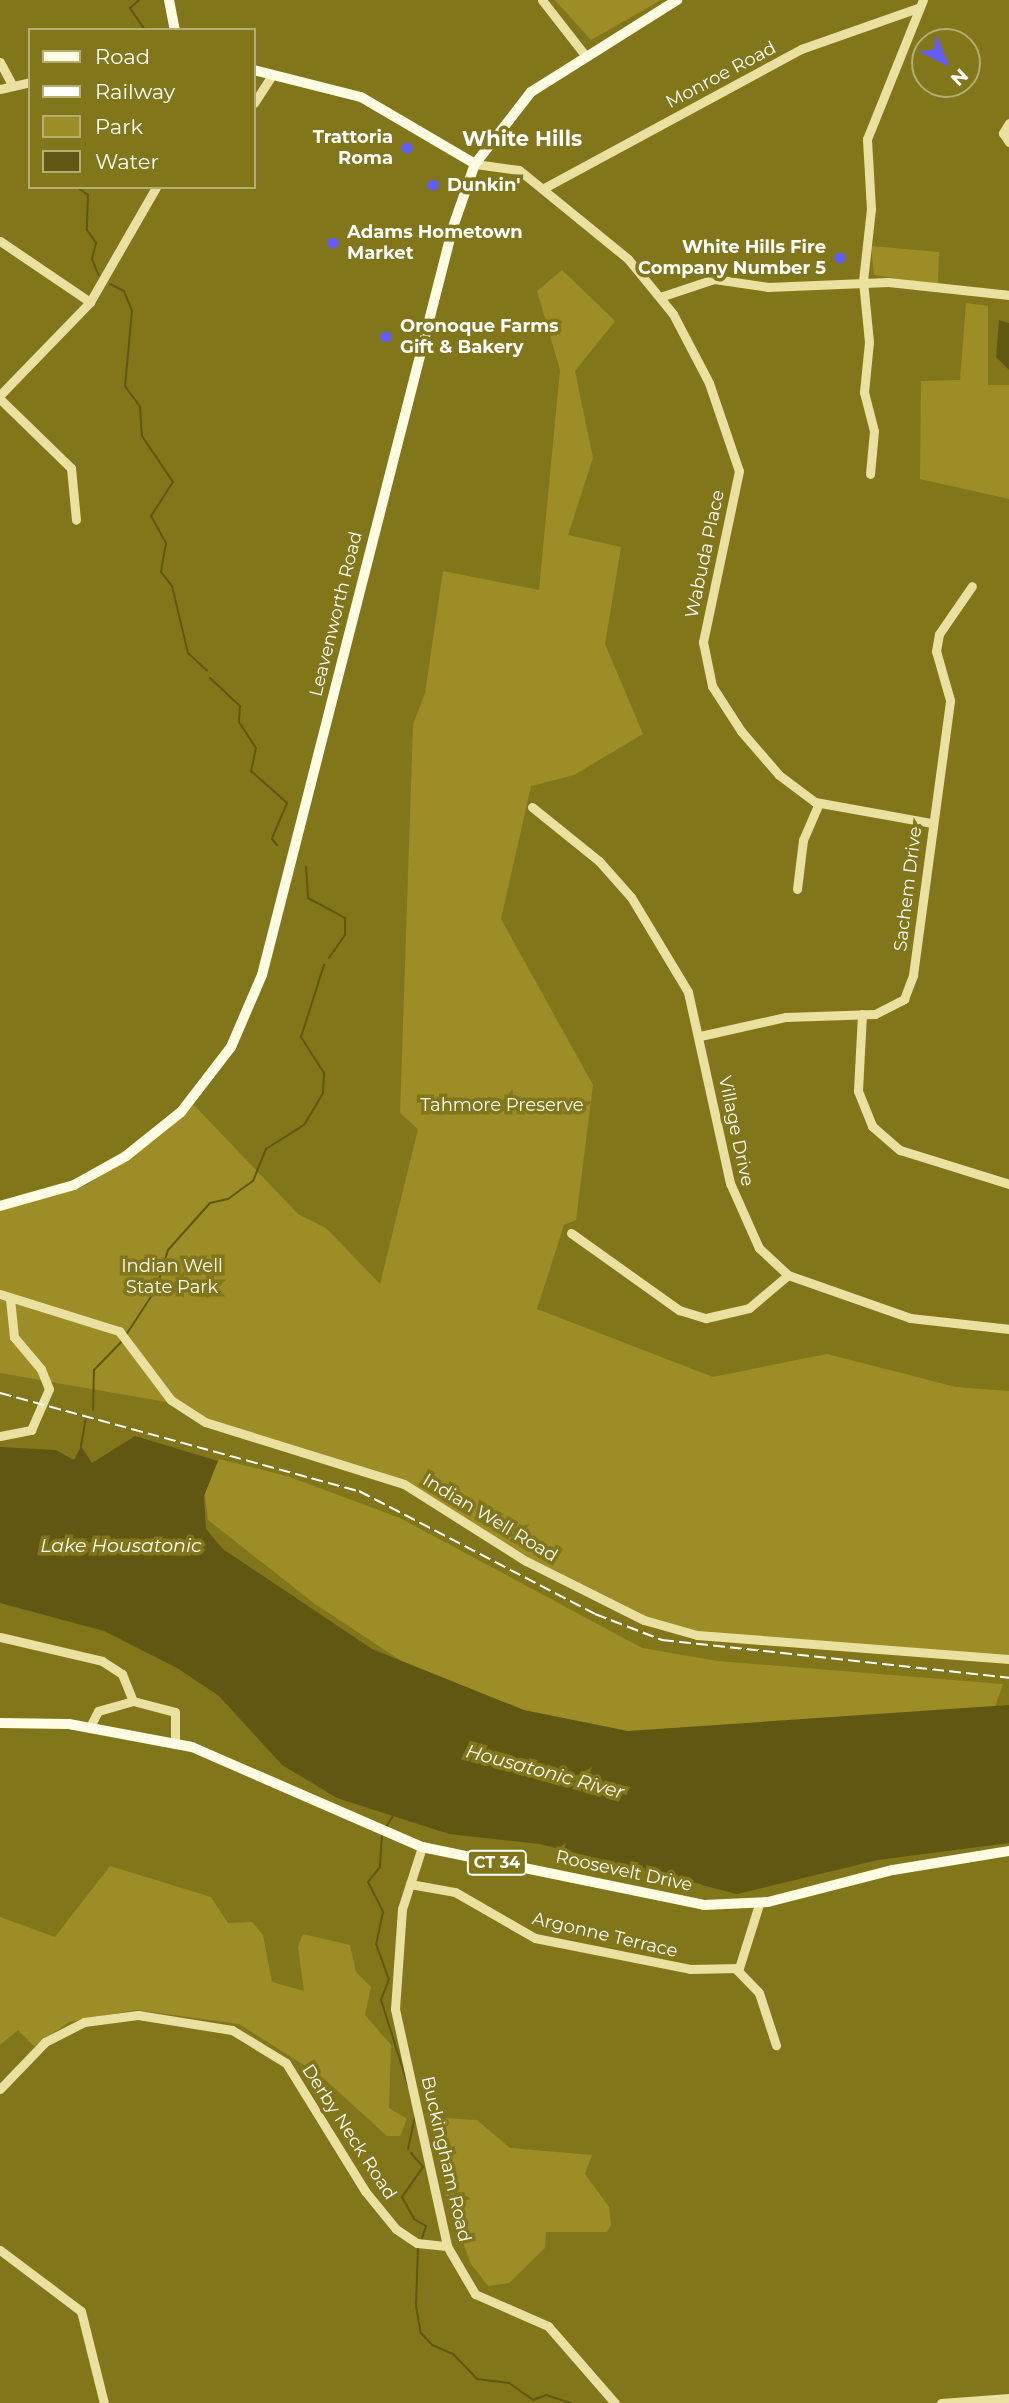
<!DOCTYPE html>
<html>
<head>
<meta charset="utf-8">
<style>
  body { margin:0 }
  #map { position:relative; width:1009px; height:2403px; overflow:hidden; background:#82761b; font-family:Montserrat,sans-serif }
  div>[style] { position:absolute }
  [style*='--x'] { left:calc(var(--x)*1px); top:calc(var(--y)*1px); width:calc(var(--w)*1px); rotate:calc(var(--a)*1deg) }
  .green>* { inset:0; background:#9d8d27 }
  .water>* { inset:0; background:#605812 }
  .stream>* { height:2px; margin:-1px; padding:0 1px; transform-origin:1px; border-radius:1px; background:#605812 }
  .minor>* { height:9px; margin:-4.5px; padding:0 4.5px; transform-origin:4.5px; border-radius:4.5px; background:#eae0a0 }
  .major>* { height:10px; margin:-5px; padding:0 5px; transform-origin:5px; border-radius:5px; background:#fefde3 }
  .rail>* { height:2px; margin-top:-1px; transform-origin:0; background:repeating-linear-gradient(90deg,#fff 0 12px,transparent 0 17px) }
  .dots>* { width:19px; height:19px; translate:-50% -50%; box-sizing:border-box; border:4px solid #82761b; border-radius:50% }
  span { translate:-50% -50%; white-space:nowrap; text-align:center; line-height:1.15; -webkit-text-stroke:7px #82761b; paint-order:stroke }
  .shield-label span { padding:2px 5px; background:#82761b; border:2px solid; border-radius:5px; -webkit-text-stroke-width:0 }
  .shield-label { font-size:16px; color:#fff; font-weight:700 }
  .street-label { font-size:18px; color:#fff }
  .poi-label { font-size:18px; color:#fff; font-weight:700 }
  .right { translate:-100% -50%; text-align:right }
  .left { translate:0 -50%; text-align:left }
  .park-label { font-size:18px; color:#fefdf6 }
  .water-label { font-size:19px; color:#fefdf7; font-style:italic }
  .quarter-label { font-size:21px; color:#fff; font-weight:700 }
  .legend { position:absolute; left:28px; top:28px; width:228px; height:161px; box-sizing:border-box; background:#82761b; border:2px solid #b4ad76; margin:0; padding:9px 12px; list-style:none; font-size:21px; color:#fff }
  .legend li { display:flex; align-items:center; gap:14px; height:35px }
  .legend b { width:35px; border:2px solid #b4ad76 }
  .north { position:absolute; left:911px; top:28px; width:70px; height:70px; box-sizing:border-box; background:#82761b; border:2px solid #b4ad76; border-radius:50%; rotate:137deg; font-size:19px; font-weight:700; line-height:28px; text-align:center; color:#fff }
  .north::after { content:''; display:block; margin:auto; width:24px; height:32px; background:#615cfc; clip-path:polygon(50% 0,100% 100%,50% 72%,0 100%) }
</style>
</head>
<body>
<div id="map">
  <div class="green">
    <i style="clip-path:polygon(555px 0,661px 0,591px 40px)"></i>
    <i style="clip-path:polygon(871px 246px,939px 252px,938px 285px,874px 275px)"></i>
    <i style="clip-path:polygon(562px 270px,615px 321px,575px 371px,593px 458px,568px 535px,621px 547px,605px 644px,643px 734px,574px 775px,531px 786px,501px 919px,593px 1085px,576px 1220px,564px 1225px,537px 1309px,713px 1377px,827px 1354px,956px 1387px,1009px 1391px,1009px 1663px,697px 1636px,627px 1613px,400px 1486px,240px 1437px,172px 1403px,0 1373px,0 1210px,85px 1186px,142px 1149px,192px 1103px,298px 1214px,326px 1228px,380px 1284px,418px 1129px,400px 1113px,413px 725px,425px 693px,443px 571px,539px 590px,560px 370px,537px 291px)"></i>
    <i style="clip-path:polygon(966px 303px,988px 306px,988px 385px,1009px 385px,1009px 499px,920px 479px,921px 381px,960px 380px)"></i>
    <i style="clip-path:polygon(219px 1459px,287px 1476px,400px 1518px,642px 1648px,718px 1661px,1003px 1684px,993px 1712px,607px 1739px,429px 1679px,315px 1604px,208px 1520px,204px 1488px)"></i>
    <i style="clip-path:polygon(110px 1866px,211px 1897px,228px 1923px,252px 1922px,263px 1935px,272px 1982px,304px 1991px,298px 1947px,303px 1934px,350px 1945px,356px 1972px,371px 1987px,365px 2015px,391px 2045px,389px 2108px,407px 2119px,400px 2136px,387px 2136px,321px 2076px,239px 2024px,136px 2010px,69px 2022px,34px 2046px,18px 2030px,0 2045px,0 1917px,55px 1937px)"></i>
    <i style="clip-path:polygon(443px 2118px,477px 2120px,510px 2148px,592px 2155px,585px 2174px,609px 2207px,611px 2225px,607px 2232px,546px 2232px,545px 2248px,509px 2283px,488px 2286px,471px 2264px,445px 2195px,434px 2137px)"></i>
  </div>
  <div class="water">
    <i style="clip-path:polygon(999px 320px,1009px 323px,1009px 370px,996px 357px)"></i>
    <i style="clip-path:polygon(135px 1436px,218px 1461px,204px 1496px,206px 1529px,223px 1549px,372px 1649px,524px 1710px,628px 1731px,1009px 1705px,1009px 1843px,878px 1860px,737px 1894px,540px 1844px,449px 1834px,337px 1798px,282px 1765px,219px 1696px,177px 1668px,104px 1631px,0 1603px,0 1447px,56px 1450px,74px 1460px,81px 1446px,92px 1463px)"></i>
  </div>
  <div class="stream">
    <i style="--x:139;--y:0;--w:12;--a:138"></i>
    <i style="--x:130;--y:8;--w:27;--a:56"></i>
    <i style="--x:77;--y:187;--w:14;--a:36"></i>
    <i style="--x:88;--y:195;--w:35;--a:92"></i>
    <i style="--x:87;--y:230;--w:16;--a:55"></i>
    <i style="--x:96;--y:243;--w:16;--a:104"></i>
    <i style="--x:92;--y:259;--w:18;--a:68"></i>
    <i style="--x:110;--y:284;--w:16;--a:27"></i>
    <i style="--x:124;--y:291;--w:22;--a:68"></i>
    <i style="--x:132;--y:311;--w:75;--a:95.3"></i>
    <i style="--x:125;--y:386;--w:26;--a:54"></i>
    <i style="--x:140;--y:407;--w:29;--a:86"></i>
    <i style="--x:142;--y:436;--w:55;--a:56"></i>
    <i style="--x:173;--y:482;--w:40;--a:122.9"></i>
    <i style="--x:151;--y:516;--w:31;--a:61"></i>
    <i style="--x:166;--y:543;--w:29;--a:100"></i>
    <i style="--x:161;--y:572;--w:18;--a:52"></i>
    <i style="--x:172;--y:586;--w:69;--a:76.6"></i>
    <i style="--x:188;--y:653;--w:26;--a:43"></i>
    <i style="--x:210;--y:678;--w:41;--a:43"></i>
    <i style="--x:240;--y:706;--w:16;--a:94"></i>
    <i style="--x:239;--y:722;--w:31;--a:57"></i>
    <i style="--x:256;--y:748;--w:24;--a:102"></i>
    <i style="--x:251;--y:771;--w:48;--a:41.6"></i>
    <i style="--x:287;--y:803;--w:39;--a:113"></i>
    <i style="--x:272;--y:839;--w:8;--a:50"></i>
    <i style="--x:306;--y:867;--w:31;--a:86"></i>
    <i style="--x:308;--y:898;--w:42;--a:28.4"></i>
    <i style="--x:345;--y:918;--w:17;--a:90"></i>
    <i style="--x:345;--y:935;--w:28;--a:125"></i>
    <i style="--x:126;--y:1335;--w:55;--a:-56.9"></i>
    <i style="--x:156;--y:1289;--w:41;--a:-72.9"></i>
    <i style="--x:168;--y:1250;--w:63;--a:-48.2"></i>
    <i style="--x:210;--y:1203;--w:18;--a:-13"></i>
    <i style="--x:228;--y:1199;--w:31;--a:-36"></i>
    <i style="--x:253;--y:1181;--w:35;--a:-68"></i>
    <i style="--x:266;--y:1149;--w:45;--a:-32.3"></i>
    <i style="--x:304;--y:1125;--w:37;--a:-59"></i>
    <i style="--x:323;--y:1093;--w:20;--a:-87"></i>
    <i style="--x:324;--y:1073;--w:43;--a:-122.6"></i>
    <i style="--x:301;--y:1037;--w:76;--a:-72.3"></i>
    <i style="--x:93;--y:1410;--w:40;--a:-88.6"></i>
    <i style="--x:94;--y:1370;--w:39;--a:-46"></i>
    <i style="--x:81;--y:1446;--w:27;--a:-80"></i>
    <i style="--x:386;--y:1827;--w:15;--a:-58"></i>
    <i style="--x:382;--y:1836;--w:31;--a:94"></i>
    <i style="--x:380;--y:1867;--w:19;--a:129"></i>
    <i style="--x:368;--y:1882;--w:34;--a:63"></i>
    <i style="--x:383;--y:1912;--w:33;--a:102"></i>
    <i style="--x:376;--y:1944;--w:37;--a:70"></i>
    <i style="--x:389;--y:1979;--w:22;--a:111"></i>
    <i style="--x:381;--y:2000;--w:89;--a:72.4"></i>
    <i style="--x:408;--y:2149;--w:33;--a:-78"></i>
    <i style="--x:411;--y:2153;--w:18;--a:49"></i>
    <i style="--x:423;--y:2167;--w:37;--a:125"></i>
    <i style="--x:402;--y:2197;--w:25;--a:61"></i>
    <i style="--x:414;--y:2219;--w:14;--a:30"></i>
    <i style="--x:426;--y:2226;--w:16;--a:108"></i>
    <i style="--x:418;--y:2248;--w:58;--a:92"></i>
    <i style="--x:416;--y:2306;--w:27;--a:80"></i>
    <i style="--x:421;--y:2333;--w:16;--a:47"></i>
    <i style="--x:432;--y:2345;--w:23;--a:23"></i>
    <i style="--x:453;--y:2354;--w:35;--a:46"></i>
    <i style="--x:477;--y:2379;--w:32;--a:7"></i>
    <i style="--x:509;--y:2383;--w:29;--a:35"></i>
    <i style="--x:533;--y:2400;--w:14;--a:-21"></i>
    <i style="--x:546;--y:2395;--w:26;--a:18"></i>
  </div>
  <div class="minor">
    <i style="--x:542;--y:0;--w:70;--a:52"></i>
    <i style="--x:0;--y:62;--w:27;--a:62"></i>
    <i style="--x:0;--y:89;--w:31;--a:-13"></i>
    <i style="--x:254;--y:103;--w:33;--a:-57"></i>
    <i style="--x:1009;--y:123;--w:12;--a:121"></i>
    <i style="--x:1003;--y:133;--w:11;--a:56"></i>
    <i style="--x:475;--y:164;--w:44;--a:7.8"></i>
    <i style="--x:519;--y:170;--w:141;--a:39.2"></i>
    <i style="--x:628;--y:259;--w:71;--a:50.7"></i>
    <i style="--x:673;--y:314;--w:78;--a:62.4"></i>
    <i style="--x:709;--y:383;--w:93;--a:71.2"></i>
    <i style="--x:739;--y:471;--w:175;--a:101.9"></i>
    <i style="--x:703;--y:642;--w:45;--a:78.4"></i>
    <i style="--x:712;--y:686;--w:54;--a:57.2"></i>
    <i style="--x:741;--y:731;--w:58;--a:49.2"></i>
    <i style="--x:779;--y:775;--w:45;--a:36.9"></i>
    <i style="--x:815;--y:802;--w:119;--a:10.2"></i>
    <i style="--x:544;--y:188;--w:292;--a:-28.4"></i>
    <i style="--x:801;--y:49;--w:126;--a:-19.4"></i>
    <i style="--x:0;--y:241;--w:109;--a:34.1"></i>
    <i style="--x:660;--y:297;--w:57;--a:-18.4"></i>
    <i style="--x:714;--y:279;--w:55;--a:8.4"></i>
    <i style="--x:768;--y:287;--w:120;--a:-2.4"></i>
    <i style="--x:888;--y:282;--w:122;--a:6.1"></i>
    <i style="--x:0;--y:395;--w:129;--a:-45.9"></i>
    <i style="--x:90;--y:302;--w:133;--a:-60.1"></i>
    <i style="--x:0;--y:399;--w:99;--a:44.2"></i>
    <i style="--x:71;--y:468;--w:52;--a:84.5"></i>
    <i style="--x:870;--y:474;--w:43;--a:-84.7"></i>
    <i style="--x:874;--y:431;--w:40;--a:-104.4"></i>
    <i style="--x:864;--y:392;--w:50;--a:-84.3"></i>
    <i style="--x:869;--y:342;--w:61;--a:-95.6"></i>
    <i style="--x:863;--y:281;--w:72;--a:-83.7"></i>
    <i style="--x:871;--y:209;--w:70;--a:-93.3"></i>
    <i style="--x:867;--y:139;--w:150;--a:-68.1"></i>
    <i style="--x:532;--y:807;--w:86;--a:38.9"></i>
    <i style="--x:599;--y:861;--w:48;--a:48.4"></i>
    <i style="--x:631;--y:897;--w:111;--a:59"></i>
    <i style="--x:688;--y:992;--w:196;--a:77.6"></i>
    <i style="--x:730;--y:1183;--w:71;--a:66"></i>
    <i style="--x:759;--y:1248;--w:40;--a:43"></i>
    <i style="--x:788;--y:1275;--w:129;--a:19.4"></i>
    <i style="--x:910;--y:1318;--w:100;--a:6.3"></i>
    <i style="--x:797;--y:889;--w:49;--a:-83"></i>
    <i style="--x:803;--y:840;--w:40;--a:-66.6"></i>
    <i style="--x:862;--y:1014;--w:77;--a:93"></i>
    <i style="--x:858;--y:1091;--w:38;--a:68"></i>
    <i style="--x:872;--y:1126;--w:37;--a:41"></i>
    <i style="--x:900;--y:1150;--w:114;--a:17.3"></i>
    <i style="--x:700;--y:1036;--w:88;--a:-12.5"></i>
    <i style="--x:786;--y:1017;--w:89;--a:-1.9"></i>
    <i style="--x:875;--y:1014;--w:33;--a:-27"></i>
    <i style="--x:904;--y:999;--w:26;--a:-69"></i>
    <i style="--x:913;--y:975;--w:277;--a:-82.3"></i>
    <i style="--x:950;--y:700;--w:51;--a:-105.9"></i>
    <i style="--x:936;--y:651;--w:17;--a:-80"></i>
    <i style="--x:939;--y:634;--w:58;--a:-55.5"></i>
    <i style="--x:571;--y:1233;--w:133;--a:35.5"></i>
    <i style="--x:679;--y:1310;--w:28;--a:17"></i>
    <i style="--x:706;--y:1318;--w:44;--a:-13.1"></i>
    <i style="--x:749;--y:1308;--w:51;--a:-40.2"></i>
    <i style="--x:0;--y:1294;--w:125;--a:17.3"></i>
    <i style="--x:119;--y:1331;--w:86;--a:53"></i>
    <i style="--x:171;--y:1400;--w:40;--a:32.9"></i>
    <i style="--x:205;--y:1422;--w:208;--a:17.3"></i>
    <i style="--x:404;--y:1484;--w:144;--a:32.3"></i>
    <i style="--x:526;--y:1561;--w:132;--a:26.6"></i>
    <i style="--x:644;--y:1620;--w:55;--a:15.8"></i>
    <i style="--x:697;--y:1635;--w:313;--a:4.4"></i>
    <i style="--x:0;--y:1436;--w:32;--a:-11"></i>
    <i style="--x:31;--y:1430;--w:45;--a:-66.3"></i>
    <i style="--x:49;--y:1389;--w:22;--a:-112"></i>
    <i style="--x:41;--y:1369;--w:42;--a:-130.2"></i>
    <i style="--x:14;--y:1337;--w:38;--a:-96"></i>
    <i style="--x:0;--y:1637;--w:105;--a:13.2"></i>
    <i style="--x:102;--y:1661;--w:24;--a:33"></i>
    <i style="--x:122;--y:1674;--w:29;--a:68"></i>
    <i style="--x:133;--y:1701;--w:36;--a:164"></i>
    <i style="--x:98;--y:1711;--w:18;--a:117"></i>
    <i style="--x:133;--y:1701;--w:43;--a:14.7"></i>
    <i style="--x:175;--y:1712;--w:32;--a:90"></i>
    <i style="--x:422;--y:1847;--w:65;--a:107.9"></i>
    <i style="--x:402;--y:1909;--w:100;--a:94"></i>
    <i style="--x:395;--y:2009;--w:243;--a:77.6"></i>
    <i style="--x:447;--y:2246;--w:56;--a:59.7"></i>
    <i style="--x:475;--y:2294;--w:80;--a:23.7"></i>
    <i style="--x:548;--y:2326;--w:102;--a:49"></i>
    <i style="--x:410;--y:1884;--w:46;--a:10.1"></i>
    <i style="--x:455;--y:1892;--w:92;--a:29.9"></i>
    <i style="--x:535;--y:1938;--w:158;--a:11.3"></i>
    <i style="--x:690;--y:1969;--w:49;--a:-1.2"></i>
    <i style="--x:739;--y:1968;--w:67;--a:-72.6"></i>
    <i style="--x:736;--y:1969;--w:33;--a:46"></i>
    <i style="--x:759;--y:1993;--w:55;--a:71.9"></i>
    <i style="--x:0;--y:2089;--w:65;--a:-46.2"></i>
    <i style="--x:45;--y:2042;--w:44;--a:-27.1"></i>
    <i style="--x:84;--y:2022;--w:54;--a:-7.4"></i>
    <i style="--x:138;--y:2015;--w:95;--a:9.1"></i>
    <i style="--x:232;--y:2030;--w:63;--a:31.4"></i>
    <i style="--x:286;--y:2063;--w:150;--a:58.3"></i>
    <i style="--x:365;--y:2191;--w:49;--a:50.8"></i>
    <i style="--x:396;--y:2229;--w:25;--a:34"></i>
    <i style="--x:417;--y:2243;--w:30;--a:6"></i>
    <i style="--x:0;--y:2250;--w:101;--a:37"></i>
    <i style="--x:81;--y:2311;--w:95;--a:76"></i>
    <i style="--x:941;--y:2403;--w:68;--a:-4.2"></i>
  </div>
  <div class="major">
    <i style="--x:169;--y:0;--w:31;--a:79"></i>
    <i style="--x:254;--y:70;--w:110;--a:14.2"></i>
    <i style="--x:361;--y:97;--w:132;--a:30.4"></i>
    <i style="--x:0;--y:1206;--w:77;--a:-15.8"></i>
    <i style="--x:74;--y:1185;--w:60;--a:-29.1"></i>
    <i style="--x:126;--y:1156;--w:70;--a:-38.7"></i>
    <i style="--x:181;--y:1112;--w:82;--a:-52.4"></i>
    <i style="--x:231;--y:1047;--w:78;--a:-66.7"></i>
    <i style="--x:262;--y:975;--w:772;--a:-75.68"></i>
    <i style="--x:453;--y:227;--w:67;--a:-70.8"></i>
    <i style="--x:475;--y:164;--w:91;--a:-52.1"></i>
    <i style="--x:531;--y:92;--w:173;--a:-32.2"></i>
    <i style="--x:0;--y:1723;--w:69;--a:0.8"></i>
    <i style="--x:69;--y:1724;--w:125;--a:10.6"></i>
    <i style="--x:192;--y:1747;--w:251;--a:23.5"></i>
    <i style="--x:422;--y:1847;--w:288;--a:11.6"></i>
    <i style="--x:704;--y:1905;--w:64;--a:-2.7"></i>
    <i style="--x:768;--y:1902;--w:129;--a:-14.4"></i>
    <i style="--x:893;--y:1870;--w:118;--a:-9.3"></i>
  </div>
  <div class="rail">
    <i style="--x:0;--y:1393;--w:372;--a:15.3"></i>
    <i style="--x:359;--y:1491;--w:266;--a:27.5"></i>
    <i style="--x:595;--y:1614;--w:72;--a:21.2"></i>
    <i style="--x:662;--y:1640;--w:349;--a:6.2"></i>
  </div>
  <div class="dots">
    <i style="left:407px;top:148px;background:#615cfc"></i>
    <i style="left:433px;top:185px;background:#615cfc"></i>
    <i style="left:333px;top:243px;background:#615cfc"></i>
    <i style="left:840px;top:258px;background:#615cfc"></i>
    <i style="left:386px;top:337px;background:#615cfc"></i>
  </div>
  <div class="shield-label">
    <span style="left:497px;top:1863px">CT 34</span>
  </div>
  <div class="street-label">
    <span style="left:721px;top:75px;rotate:-28deg">Monroe Road</span>
    <span style="left:705px;top:554px;rotate:-78deg">Wabuda Place</span>
    <span style="left:336px;top:614px;rotate:-76deg">Leavenworth Road</span>
    <span style="left:908px;top:889px;rotate:-83deg">Sachem Drive</span>
    <span style="left:736px;top:1131px;rotate:78deg">Village Drive</span>
    <span style="left:490px;top:1518px;rotate:31deg">Indian Well Road</span>
    <span style="left:624px;top:1871px;rotate:12deg">Roosevelt Drive</span>
    <span style="left:605px;top:1935px;rotate:13deg">Argonne Terrace</span>
    <span style="left:349px;top:2132px;rotate:57deg">Derby Neck Road</span>
    <span style="left:446px;top:2159px;rotate:77deg">Buckingham Road</span>
  </div>
  <div class="poi-label">
    <span class="right" style="left:393px;top:148px">Trattoria<br>Roma</span>
    <span class="left" style="left:447px;top:185px">Dunkin'</span>
    <span class="left" style="left:347px;top:243px">Adams Hometown<br>Market</span>
    <span class="right" style="left:826px;top:258px">White Hills Fire<br>Company Number 5</span>
    <span class="left" style="left:400px;top:337px">Oronoque Farms<br>Gift &amp; Bakery</span>
  </div>
  <div class="park-label">
    <span style="left:502px;top:1105px">Tahmore Preserve</span>
    <span style="left:172px;top:1277px">Indian Well<br>State Park</span>
  </div>
  <div class="water-label">
    <span style="left:121px;top:1546px">Lake Housatonic</span>
    <span style="left:545px;top:1772px;rotate:15deg">Housatonic River</span>
  </div>
  <div class="quarter-label">
    <span style="left:522px;top:139px">White Hills</span>
  </div>
  <ul class="legend">
  <li><b style="height:9px;background:#fefde3"></b>Road</li>
  <li><b style="height:9px;background:#fff"></b>Railway</li>
  <li><b style="height:19px;background:#9d8d27"></b>Park</li>
  <li><b style="height:19px;background:#605812"></b>Water</li>
  </ul>
  <div class="north">N</div>
</div>
</body>
</html>
